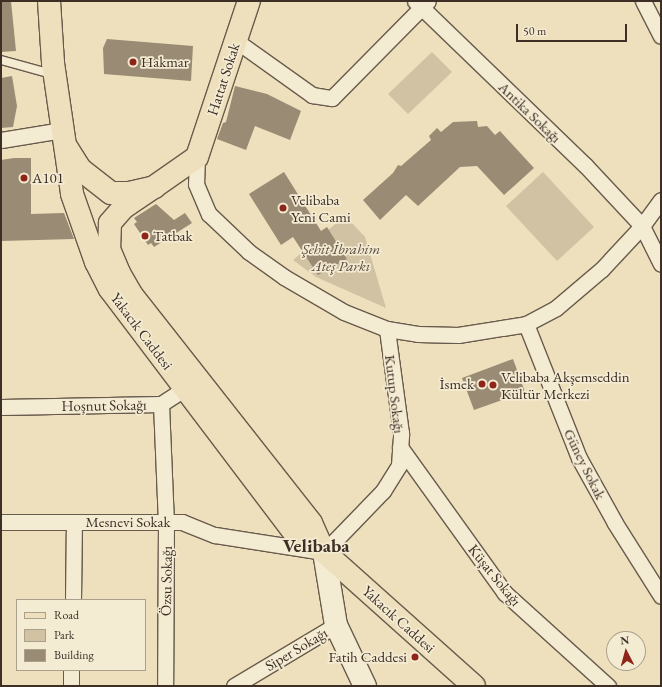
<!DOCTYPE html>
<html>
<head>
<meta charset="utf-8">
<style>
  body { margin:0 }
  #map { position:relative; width:662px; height:687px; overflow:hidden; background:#eee0bc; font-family:"EB Garamond",serif }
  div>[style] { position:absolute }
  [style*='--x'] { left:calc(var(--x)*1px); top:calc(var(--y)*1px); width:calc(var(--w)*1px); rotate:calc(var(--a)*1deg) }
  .green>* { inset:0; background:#d0c2a2 }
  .building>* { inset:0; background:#998b74 }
  .roads { filter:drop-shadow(1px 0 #695b4c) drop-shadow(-1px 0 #695b4c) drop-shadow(0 1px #695b4c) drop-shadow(0 -1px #695b4c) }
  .lane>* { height:8px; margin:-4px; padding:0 4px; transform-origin:4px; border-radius:4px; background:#f4ebd3 }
  .street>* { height:15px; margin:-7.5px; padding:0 7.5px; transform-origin:7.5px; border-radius:7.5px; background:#f4ebd3 }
  .secondary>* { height:22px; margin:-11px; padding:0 11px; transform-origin:11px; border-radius:11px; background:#f4ebd3 }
  .primary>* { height:22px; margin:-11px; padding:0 11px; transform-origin:11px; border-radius:11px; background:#eee0bc }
  .dots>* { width:11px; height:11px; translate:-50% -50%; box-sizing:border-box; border:2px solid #f4ebd3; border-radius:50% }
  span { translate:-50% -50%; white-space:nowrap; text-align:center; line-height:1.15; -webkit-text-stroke:3.5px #f4ebd3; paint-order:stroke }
  .poi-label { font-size:15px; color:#3d2f26 }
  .left { translate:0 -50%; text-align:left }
  .right { translate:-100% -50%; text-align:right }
  .street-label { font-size:15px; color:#3d2f26 }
  .park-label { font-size:15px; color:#5a4c3f; font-style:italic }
  .district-label { font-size:19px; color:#3d2f26; font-weight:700 }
  .frame { position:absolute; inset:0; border:2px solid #3d2f26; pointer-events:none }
  .legend { position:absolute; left:16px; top:599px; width:130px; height:72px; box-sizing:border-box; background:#f4ebd3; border:1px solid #aba08e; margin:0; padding:5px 7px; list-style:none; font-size:12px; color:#3d2f26 }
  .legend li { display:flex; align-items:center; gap:8px; height:20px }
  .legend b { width:20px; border:1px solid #aba08e }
  .north { position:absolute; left:606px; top:631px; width:40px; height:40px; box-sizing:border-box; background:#f4ebd3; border:1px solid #aba08e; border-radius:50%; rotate:354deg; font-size:11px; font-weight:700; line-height:16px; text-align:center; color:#3d2f26 }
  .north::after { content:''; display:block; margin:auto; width:14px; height:18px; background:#8f2418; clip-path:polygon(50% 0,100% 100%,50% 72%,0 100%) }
  .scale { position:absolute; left:516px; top:24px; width:111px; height:18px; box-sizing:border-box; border:2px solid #3d2f26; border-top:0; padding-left:5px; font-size:12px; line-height:14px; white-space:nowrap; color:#3d2f26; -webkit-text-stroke:3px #f4ebd3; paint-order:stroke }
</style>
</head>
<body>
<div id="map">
  <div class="green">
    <i style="clip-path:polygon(432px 52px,452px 72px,408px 114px,388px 94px)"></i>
    <i style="clip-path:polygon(543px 172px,594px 227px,557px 261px,506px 206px)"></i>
    <i style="clip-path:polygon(347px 214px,349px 220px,365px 237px,386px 308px,316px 277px,293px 260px)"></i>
  </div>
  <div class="building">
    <i style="clip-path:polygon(1px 1px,11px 1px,16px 51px,1px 52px)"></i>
    <i style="clip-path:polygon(107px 39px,193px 46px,191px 81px,104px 74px,103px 48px)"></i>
    <i style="clip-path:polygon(12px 76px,17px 106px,13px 127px,1px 128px,1px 78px)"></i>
    <i style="clip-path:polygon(235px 86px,267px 94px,301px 111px,290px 140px,255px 126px,246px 150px,217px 139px,223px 123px,226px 122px)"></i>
    <i style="clip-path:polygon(477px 121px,478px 127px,487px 126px,495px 135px,500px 131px,534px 168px,504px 195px,477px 166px,460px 167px,418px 206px,406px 195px,380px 220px,363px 200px,393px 173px,398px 165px,401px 166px,431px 140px,429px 136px,437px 128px,441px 132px,453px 122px)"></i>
    <i style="clip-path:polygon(14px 158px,31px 158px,31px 214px,64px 213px,74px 239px,1px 241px,1px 160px)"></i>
    <i style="clip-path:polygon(284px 172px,321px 231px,327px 227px,347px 259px,318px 275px,293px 237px,281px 245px,249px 194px)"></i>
    <i style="clip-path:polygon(156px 204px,174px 220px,185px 213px,192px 223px,154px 247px,151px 243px,148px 245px,134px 224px,137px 222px,134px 218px)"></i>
    <i style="clip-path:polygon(513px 359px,525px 392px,474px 410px,462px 378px)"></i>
  </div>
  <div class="roads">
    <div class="lane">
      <i style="--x:1;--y:60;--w:53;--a:15.4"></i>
    </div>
    <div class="street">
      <i style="--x:415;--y:1;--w:236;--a:44"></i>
      <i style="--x:585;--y:165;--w:83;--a:46.9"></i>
      <i style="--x:642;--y:226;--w:42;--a:63.4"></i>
      <i style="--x:643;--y:1;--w:39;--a:63"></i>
      <i style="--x:235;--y:40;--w:95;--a:35.5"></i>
      <i style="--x:312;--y:95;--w:20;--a:9"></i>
      <i style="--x:332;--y:98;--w:136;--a:-45.3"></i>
      <i style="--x:1;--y:140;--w:62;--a:-9.3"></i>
      <i style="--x:197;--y:157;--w:27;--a:92"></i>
      <i style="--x:196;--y:184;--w:33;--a:67"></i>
      <i style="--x:209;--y:214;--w:55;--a:43.5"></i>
      <i style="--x:249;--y:252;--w:43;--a:35.5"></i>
      <i style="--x:284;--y:277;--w:69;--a:30.3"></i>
      <i style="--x:344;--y:312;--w:46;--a:21.6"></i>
      <i style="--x:387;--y:329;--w:31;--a:9"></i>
      <i style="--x:418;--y:334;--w:40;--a:1.4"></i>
      <i style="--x:458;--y:335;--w:45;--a:-9"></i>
      <i style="--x:502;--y:328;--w:24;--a:-9"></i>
      <i style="--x:526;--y:324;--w:34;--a:-28"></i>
      <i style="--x:556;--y:308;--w:60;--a:-40.3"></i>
      <i style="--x:602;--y:269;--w:59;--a:-47.1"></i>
      <i style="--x:642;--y:226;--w:32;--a:-54"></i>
      <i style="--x:526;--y:324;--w:144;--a:68.4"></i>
      <i style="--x:579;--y:458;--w:74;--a:61"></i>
      <i style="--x:615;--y:523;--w:86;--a:57.8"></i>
      <i style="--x:161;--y:404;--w:117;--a:87.6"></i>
      <i style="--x:166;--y:521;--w:165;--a:90.3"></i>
      <i style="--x:1;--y:407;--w:160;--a:-1.1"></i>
      <i style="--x:161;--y:404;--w:38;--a:-33"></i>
      <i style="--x:400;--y:447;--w:180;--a:54.3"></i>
      <i style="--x:505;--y:593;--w:139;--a:42.1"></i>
      <i style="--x:1;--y:522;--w:181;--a:0"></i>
      <i style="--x:182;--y:522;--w:35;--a:22"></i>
      <i style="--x:215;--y:535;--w:110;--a:8.9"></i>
      <i style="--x:324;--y:552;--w:85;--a:-46"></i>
      <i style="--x:383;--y:491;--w:31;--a:-58"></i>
      <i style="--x:399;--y:465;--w:32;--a:-86"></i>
      <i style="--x:401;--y:433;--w:105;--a:-97.7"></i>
      <i style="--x:73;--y:600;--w:78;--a:-89.3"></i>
      <i style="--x:71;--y:686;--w:16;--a:-90"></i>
      <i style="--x:234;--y:686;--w:119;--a:-30.9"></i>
    </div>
    <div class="secondary">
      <i style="--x:324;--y:552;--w:74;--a:80.7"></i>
      <i style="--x:336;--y:625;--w:68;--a:64.6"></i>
    </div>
    <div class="primary">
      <i style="--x:49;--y:1;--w:62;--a:86.3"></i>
      <i style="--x:53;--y:63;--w:132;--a:81.7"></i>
      <i style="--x:72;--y:194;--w:72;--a:70.6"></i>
      <i style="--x:96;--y:262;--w:30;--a:63"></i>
      <i style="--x:110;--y:289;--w:308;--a:52.9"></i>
      <i style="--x:296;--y:535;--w:33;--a:31"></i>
      <i style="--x:324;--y:552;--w:201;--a:41.8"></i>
      <i style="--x:67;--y:148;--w:25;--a:58"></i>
      <i style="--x:80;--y:169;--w:39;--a:38"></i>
      <i style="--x:111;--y:193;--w:18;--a:0"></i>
      <i style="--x:129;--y:193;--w:26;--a:-13"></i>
      <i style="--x:154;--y:187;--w:52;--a:-34.9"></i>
      <i style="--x:197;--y:157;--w:164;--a:-71.6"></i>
      <i style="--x:154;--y:187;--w:37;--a:146"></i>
      <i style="--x:123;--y:208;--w:20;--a:131"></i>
      <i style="--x:110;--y:223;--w:26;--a:92"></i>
      <i style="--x:109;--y:249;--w:26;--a:67"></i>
      <i style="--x:119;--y:273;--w:24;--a:60"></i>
      <i style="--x:131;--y:294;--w:291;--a:51.8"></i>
      <i style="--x:311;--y:523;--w:32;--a:66"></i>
    </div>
  </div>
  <div class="dots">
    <i style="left:133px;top:62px;background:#8f2418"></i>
    <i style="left:24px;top:178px;background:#8f2418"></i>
    <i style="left:283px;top:208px;background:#8f2418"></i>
    <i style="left:145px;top:236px;background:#8f2418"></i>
    <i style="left:482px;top:384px;background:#8f2418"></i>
    <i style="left:493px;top:385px;background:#8f2418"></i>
    <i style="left:415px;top:657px;background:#8f2418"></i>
  </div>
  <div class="poi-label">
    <span class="left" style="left:141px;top:62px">Hakmar</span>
    <span class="left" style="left:32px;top:178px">A101</span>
    <span class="left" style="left:291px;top:208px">Velibaba<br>Yeni Cami</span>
    <span class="left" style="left:153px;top:236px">Tatbak</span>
    <span class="left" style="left:501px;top:385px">Velibaba Akşemseddin<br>Kültür Merkezi</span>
    <span class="right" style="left:474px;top:384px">İsmek</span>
    <span class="right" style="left:407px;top:657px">Fatih Caddesi</span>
  </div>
  <div class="street-label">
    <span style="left:223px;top:79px;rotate:-72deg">Hattat Sokak</span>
    <span style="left:530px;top:112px;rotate:44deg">Antika Sokağı</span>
    <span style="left:142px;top:331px;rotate:53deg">Yakacık Caddesi</span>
    <span style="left:395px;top:394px;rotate:83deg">Kutup Sokağı</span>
    <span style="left:104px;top:405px;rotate:-1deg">Hoşnut Sokağı</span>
    <span style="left:585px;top:464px;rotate:64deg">Güney Sokak</span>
    <span style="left:128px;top:522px">Mesnevi Sokak</span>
    <span style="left:495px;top:575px;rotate:51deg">Küşat Sokağı</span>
    <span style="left:166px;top:581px;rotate:-89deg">Özsu Sokağı</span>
    <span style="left:399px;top:619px;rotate:42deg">Yakacık Caddesi</span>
    <span style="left:296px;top:649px;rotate:-31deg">Siper Sokağı</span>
  </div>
  <div class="park-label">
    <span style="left:341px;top:257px">Şehit İbrahim<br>Ateş Parkı</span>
  </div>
  <div class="district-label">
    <span style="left:316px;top:546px">Velibaba</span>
  </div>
  <div class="frame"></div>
  <ul class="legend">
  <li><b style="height:5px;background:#eee0bc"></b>Road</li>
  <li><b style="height:11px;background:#d0c2a2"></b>Park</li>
  <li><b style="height:11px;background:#998b74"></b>Building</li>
  </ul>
  <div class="north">N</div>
  <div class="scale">50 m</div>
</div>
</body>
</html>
